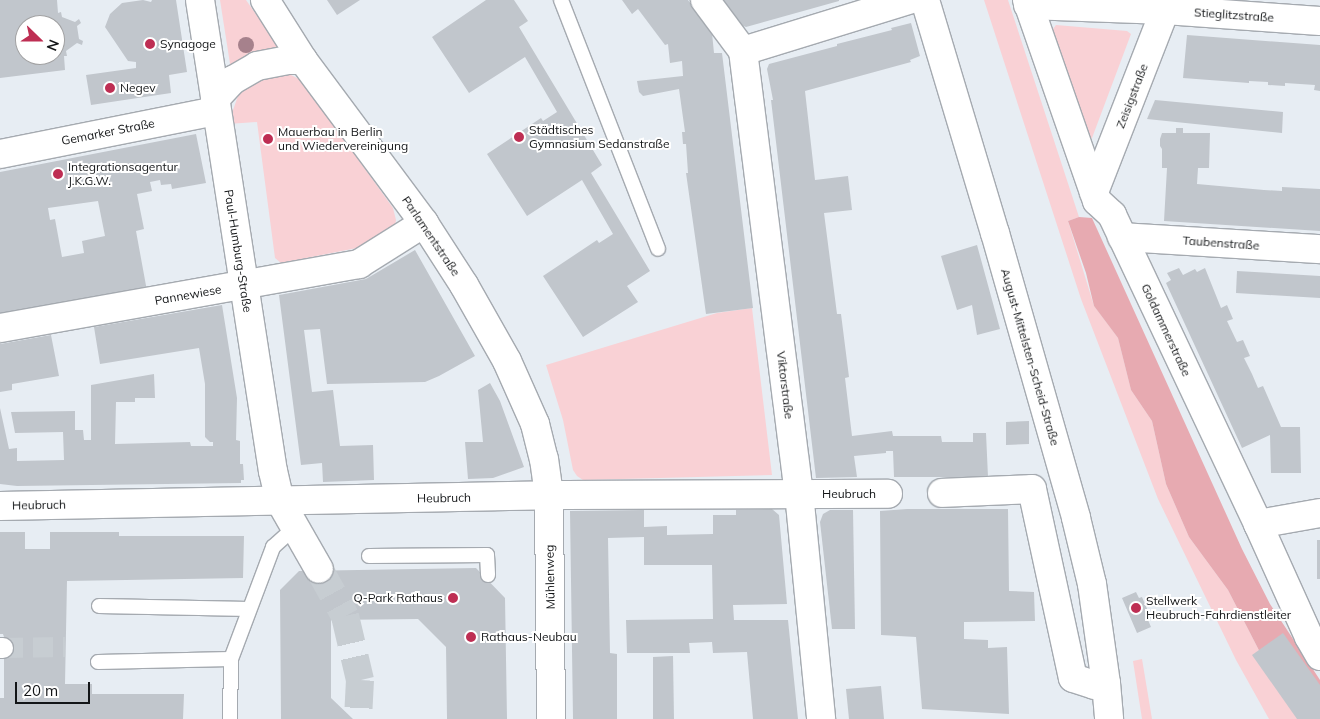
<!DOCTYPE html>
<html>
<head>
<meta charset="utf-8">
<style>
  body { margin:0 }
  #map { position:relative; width:1320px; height:719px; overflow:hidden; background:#e7edf3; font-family:Mulish,sans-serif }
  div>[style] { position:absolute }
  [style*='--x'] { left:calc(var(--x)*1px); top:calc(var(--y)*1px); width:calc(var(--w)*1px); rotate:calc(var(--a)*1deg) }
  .green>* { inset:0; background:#f9d1d5 }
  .forest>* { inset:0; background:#e7aab1 }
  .building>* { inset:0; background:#c1c6cc }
  .pedestrian-tunnel>* { height:20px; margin-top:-10px; transform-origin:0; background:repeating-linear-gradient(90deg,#c7cdd2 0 20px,transparent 0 30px) }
  .secondary-tunnel>* { height:28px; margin-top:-14px; transform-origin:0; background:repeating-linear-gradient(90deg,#c7cdd2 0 28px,transparent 0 42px) }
  .roads { filter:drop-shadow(1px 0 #a5aab0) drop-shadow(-1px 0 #a5aab0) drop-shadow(0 1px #a5aab0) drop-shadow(0 -1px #a5aab0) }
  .service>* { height:14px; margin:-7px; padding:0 7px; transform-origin:7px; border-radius:7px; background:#fff }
  .pedestrian>* { height:20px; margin:-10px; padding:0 10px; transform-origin:10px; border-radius:10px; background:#fff }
  .minor>* { height:28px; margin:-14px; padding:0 14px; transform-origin:14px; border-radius:14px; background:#fff }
  .secondary>* { height:28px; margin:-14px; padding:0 14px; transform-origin:14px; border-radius:14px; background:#fff }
  .trees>* { width:16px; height:16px; margin:-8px; border-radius:50%; background:#a6818c }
  .dots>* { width:14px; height:14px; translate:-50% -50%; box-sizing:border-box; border:2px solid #fff; border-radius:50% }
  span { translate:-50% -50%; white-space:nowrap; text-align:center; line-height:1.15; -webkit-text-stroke:4px #fff; paint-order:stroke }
  .street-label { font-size:12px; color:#131517 }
  .poi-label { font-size:12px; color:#131517 }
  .left { translate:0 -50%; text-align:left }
  .right { translate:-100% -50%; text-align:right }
  .north { position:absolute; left:15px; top:15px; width:50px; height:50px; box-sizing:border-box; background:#fff; border:1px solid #a1a1a2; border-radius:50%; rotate:112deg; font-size:14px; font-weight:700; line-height:20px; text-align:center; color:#131517 }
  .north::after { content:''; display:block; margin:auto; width:18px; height:22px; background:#be2e53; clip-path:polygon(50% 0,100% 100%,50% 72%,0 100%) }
  .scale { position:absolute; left:15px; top:682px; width:75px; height:22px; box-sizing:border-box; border:2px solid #131517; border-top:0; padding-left:6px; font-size:15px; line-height:18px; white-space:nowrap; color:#131517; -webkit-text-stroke:4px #fff; paint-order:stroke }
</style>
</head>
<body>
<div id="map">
  <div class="green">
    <i style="clip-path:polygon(220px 0,246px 0,281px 50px,231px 70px)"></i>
    <i style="clip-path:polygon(984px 0,1008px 0,1079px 217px,1068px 221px,1094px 306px,1118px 338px,1131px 390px,1152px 421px,1166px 484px,1189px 537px,1228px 590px,1266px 664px,1320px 719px,1269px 719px,1236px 660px,1158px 499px,1081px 299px)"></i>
    <i style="clip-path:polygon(1056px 25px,1127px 31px,1131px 34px,1092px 138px,1089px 140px,1086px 137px,1053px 29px)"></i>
    <i style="clip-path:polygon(289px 74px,299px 79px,307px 88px,393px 208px,396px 220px,395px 226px,362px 247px,281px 263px,275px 258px,257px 122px,228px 124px,238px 96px,256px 77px)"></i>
    <i style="clip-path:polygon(752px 308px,772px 475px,583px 480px,577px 476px,573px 470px,563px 420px,546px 365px,717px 313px)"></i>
    <i style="clip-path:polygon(1142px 659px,1152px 719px,1142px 719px,1133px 661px)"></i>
  </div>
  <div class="forest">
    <i style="clip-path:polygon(1079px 217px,1092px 218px,1242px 549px,1270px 604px,1320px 680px,1320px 705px,1266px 664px,1228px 590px,1189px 537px,1166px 484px,1152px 421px,1131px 390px,1118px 338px,1094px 306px,1086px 273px,1068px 221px)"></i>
  </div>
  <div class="building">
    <i style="clip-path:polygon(evenodd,0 0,57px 0,58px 13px,61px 12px,62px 17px,75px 22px,79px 19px,81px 23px,77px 26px,79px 39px,83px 41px,82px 45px,77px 43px,66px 51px,67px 56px,64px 56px,65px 70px,0 78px,0 0,25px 25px,55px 25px,55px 55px,25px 55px,25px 25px)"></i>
    <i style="clip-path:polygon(143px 0,151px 2px,152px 0,176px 0,187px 72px,169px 75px,171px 93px,91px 105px,86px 75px,136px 68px,136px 62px,128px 61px,105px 27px,110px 14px,122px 3px)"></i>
    <i style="clip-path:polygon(327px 0,360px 0,337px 15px)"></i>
    <i style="clip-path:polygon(486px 0,514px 0,528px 21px,519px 27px,602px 165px,591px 173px,650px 271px,627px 286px,638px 302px,583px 337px,543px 276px,597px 240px,599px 243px,613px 234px,582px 180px,527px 216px,487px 154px,541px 118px,543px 121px,557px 112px,525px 57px,469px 93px,432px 37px)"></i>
    <i style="clip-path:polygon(622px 0,688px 0,712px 33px,714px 53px,722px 53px,753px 308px,706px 314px,686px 173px,688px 173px,686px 144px,683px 144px,682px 132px,685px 132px,679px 89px,643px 96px,639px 92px,637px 81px,683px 76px,682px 61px,670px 63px,668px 44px,665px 45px,638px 9px,632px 14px)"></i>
    <i style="clip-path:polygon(722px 0,839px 0,839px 1px,746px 27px,741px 25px)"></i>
    <i style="clip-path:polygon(911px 23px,920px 56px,910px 60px,911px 62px,805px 91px,815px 180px,848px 176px,852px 210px,824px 213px,837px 314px,841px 314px,849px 377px,845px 378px,852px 436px,892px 431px,893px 436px,941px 436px,942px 442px,973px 442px,973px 433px,986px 433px,988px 477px,894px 477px,893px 451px,886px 451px,886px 453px,854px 456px,857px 477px,816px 478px,771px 100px,773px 100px,767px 69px,769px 64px,837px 46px,837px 44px,892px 30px,891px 28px)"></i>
    <i style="clip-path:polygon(1187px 35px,1320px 45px,1320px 91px,1314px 90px,1315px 85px,1285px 83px,1285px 86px,1268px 85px,1268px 82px,1249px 81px,1249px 83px,1183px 78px)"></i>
    <i style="clip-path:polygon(1155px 100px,1283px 112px,1282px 133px,1147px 119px)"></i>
    <i style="clip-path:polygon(1176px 128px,1183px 128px,1183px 133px,1210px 133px,1209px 168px,1198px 168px,1197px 184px,1264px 190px,1282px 191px,1282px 187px,1320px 189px,1320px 231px,1164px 221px,1167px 168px,1162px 168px,1162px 149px,1160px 146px,1160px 139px,1162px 133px,1176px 133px)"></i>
    <i style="clip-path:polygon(evenodd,196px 134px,206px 183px,172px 189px,171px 184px,161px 185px,160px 180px,150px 182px,152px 191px,137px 194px,144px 229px,136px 231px,147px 291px,0 315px,0 172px,196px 134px,98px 201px,105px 236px,82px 241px,84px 253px,62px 257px,55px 219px,50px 220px,48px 208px,98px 201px)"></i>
    <i style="clip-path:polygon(977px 245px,1000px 329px,977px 335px,972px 305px,957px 310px,941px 256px)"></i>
    <i style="clip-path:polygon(415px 250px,475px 356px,439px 376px,425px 382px,327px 384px,320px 329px,304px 330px,312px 392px,333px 390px,340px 446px,373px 445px,374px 480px,323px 482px,322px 463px,301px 465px,279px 295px,366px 279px)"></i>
    <i style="clip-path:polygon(1179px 268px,1183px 275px,1195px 269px,1197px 272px,1205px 268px,1221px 308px,1227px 305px,1233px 319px,1227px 321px,1237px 342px,1243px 340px,1250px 356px,1244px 358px,1252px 374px,1258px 388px,1263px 386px,1281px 427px,1300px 427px,1301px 473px,1271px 473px,1270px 435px,1242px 448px,1166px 283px,1171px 280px,1167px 273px)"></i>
    <i style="clip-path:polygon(1237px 271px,1320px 276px,1320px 298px,1236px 293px)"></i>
    <i style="clip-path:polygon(222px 305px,237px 398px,236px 440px,240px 441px,240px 464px,243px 464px,244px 480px,241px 480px,241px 483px,17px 486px,0 484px,0 408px,9px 449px,17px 448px,17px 461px,64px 460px,63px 432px,15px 433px,11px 412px,75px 411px,75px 430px,83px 430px,84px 440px,91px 440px,91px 385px,154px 374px,155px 398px,135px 398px,135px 402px,116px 402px,115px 444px,190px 442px,191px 446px,213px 446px,213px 442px,210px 442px,205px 437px,205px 384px,199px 348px,100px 364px,94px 327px)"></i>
    <i style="clip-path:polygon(51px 335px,59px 376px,12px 384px,12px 390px,0 392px,0 344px)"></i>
    <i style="clip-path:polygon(490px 383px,500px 401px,524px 467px,493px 478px,468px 479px,465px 442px,483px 442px,478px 390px)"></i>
    <i style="clip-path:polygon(1029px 421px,1029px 444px,1006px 445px,1006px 422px)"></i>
    <i style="clip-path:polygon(772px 509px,779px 515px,787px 604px,733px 605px,734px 620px,788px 620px,798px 719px,753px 719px,747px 652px,713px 653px,712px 642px,689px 643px,690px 653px,627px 653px,626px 620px,713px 619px,712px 565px,644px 565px,644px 537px,608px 538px,610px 653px,617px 654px,617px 719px,573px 719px,570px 511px,644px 510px,644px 527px,667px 526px,667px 535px,713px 534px,713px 515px,736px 515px,736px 510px)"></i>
    <i style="clip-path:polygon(907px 509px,1008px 509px,1009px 591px,1034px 592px,1035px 621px,964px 622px,964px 639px,988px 640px,988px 648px,1007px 647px,1009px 714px,922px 709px,916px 637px,881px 635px,880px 511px)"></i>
    <i style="clip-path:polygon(830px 510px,853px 510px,855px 629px,832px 629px,820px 522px,823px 514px)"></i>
    <i style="clip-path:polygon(0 532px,25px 532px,25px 549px,50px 549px,50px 532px,119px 532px,119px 536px,244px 536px,243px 578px,67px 581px,65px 684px,92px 684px,92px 694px,184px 694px,183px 719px,0 719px,0 698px,4px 698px,4px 637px,3px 634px,0 634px)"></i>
    <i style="clip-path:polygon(1317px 540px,1320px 540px,1320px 579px,1317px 579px)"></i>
    <i style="clip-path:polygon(476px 568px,505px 598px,507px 719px,447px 719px,446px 647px,418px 619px,331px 620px,331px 698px,353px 719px,281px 719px,280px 590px,299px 571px)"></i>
    <i style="clip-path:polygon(1136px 592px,1139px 598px,1142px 597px,1151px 618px,1148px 620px,1151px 627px,1137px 633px,1122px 598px)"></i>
    <i style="clip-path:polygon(1283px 633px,1320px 685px,1320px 719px,1297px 719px,1252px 655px)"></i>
    <i style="clip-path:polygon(673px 656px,674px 719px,653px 719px,653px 657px)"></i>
    <i style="clip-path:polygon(881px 686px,884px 719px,849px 719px,846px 689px)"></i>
  </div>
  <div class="pedestrian-tunnel">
    <i style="--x:3;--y:648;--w:62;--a:-0.9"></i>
  </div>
  <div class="secondary-tunnel">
    <i style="--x:319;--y:569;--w:54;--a:61"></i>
    <i style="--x:345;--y:616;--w:66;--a:76.8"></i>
    <i style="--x:360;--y:680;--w:39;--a:93"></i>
  </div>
  <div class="roads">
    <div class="service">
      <i style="--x:561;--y:0;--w:267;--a:68.7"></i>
      <i style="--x:369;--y:556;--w:118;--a:-0.5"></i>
      <i style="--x:487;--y:555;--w:20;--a:87"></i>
      <i style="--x:99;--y:606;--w:150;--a:1.1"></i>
      <i style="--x:98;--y:662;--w:133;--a:-1.3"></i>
      <i style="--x:231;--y:659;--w:120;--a:-69.4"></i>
      <i style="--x:273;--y:547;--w:30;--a:-42"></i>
      <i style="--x:230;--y:719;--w:60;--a:-89"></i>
    </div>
    <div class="pedestrian">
      <i style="--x:0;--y:648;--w:3;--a:0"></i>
    </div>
    <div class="minor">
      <i style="--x:705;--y:0;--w:64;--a:53.3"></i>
      <i style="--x:743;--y:51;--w:446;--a:82.8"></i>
      <i style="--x:799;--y:493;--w:227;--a:84.4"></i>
      <i style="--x:925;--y:0;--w:243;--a:73.3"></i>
      <i style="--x:995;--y:233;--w:296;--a:74.1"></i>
      <i style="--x:1076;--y:518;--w:68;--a:76.4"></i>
      <i style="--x:1092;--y:584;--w:100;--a:82"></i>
      <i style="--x:1106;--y:683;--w:36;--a:85"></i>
      <i style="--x:1027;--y:0;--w:213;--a:70.8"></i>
      <i style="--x:1097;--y:201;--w:21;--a:43"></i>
      <i style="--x:1112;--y:215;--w:342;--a:64.7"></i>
      <i style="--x:1258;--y:524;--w:124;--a:65.7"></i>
      <i style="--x:1309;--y:637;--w:22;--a:60"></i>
      <i style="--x:1028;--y:5;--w:137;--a:2.1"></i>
      <i style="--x:1165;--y:10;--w:155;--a:4.1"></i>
      <i style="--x:743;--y:51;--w:174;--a:-17.1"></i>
      <i style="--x:0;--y:154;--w:220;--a:-11.3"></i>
      <i style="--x:1094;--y:192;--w:206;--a:-68.7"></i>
      <i style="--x:1122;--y:237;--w:198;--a:3.5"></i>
      <i style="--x:0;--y:328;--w:365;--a:-10.1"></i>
      <i style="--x:359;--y:264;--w:77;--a:-32.2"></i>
      <i style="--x:942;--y:493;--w:90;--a:-2.5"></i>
      <i style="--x:1032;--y:489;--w:193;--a:77.8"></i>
      <i style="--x:1073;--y:678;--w:22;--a:18"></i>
      <i style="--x:1094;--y:685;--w:12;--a:-9"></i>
      <i style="--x:0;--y:506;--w:565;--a:-1.12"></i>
      <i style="--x:565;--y:495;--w:323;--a:-0.2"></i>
      <i style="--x:1258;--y:524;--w:63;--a:-10.1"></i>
    </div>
    <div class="secondary">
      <i style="--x:200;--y:0;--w:477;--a:81.2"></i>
      <i style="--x:273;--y:471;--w:31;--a:77"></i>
      <i style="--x:280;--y:501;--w:78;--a:60.2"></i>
      <i style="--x:265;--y:0;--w:71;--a:57.7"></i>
      <i style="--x:303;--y:60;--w:203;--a:53.4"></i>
      <i style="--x:424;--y:223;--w:74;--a:57.2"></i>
      <i style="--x:464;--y:285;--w:87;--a:60.5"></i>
      <i style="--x:507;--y:361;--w:69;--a:66"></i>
      <i style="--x:535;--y:424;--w:36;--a:76"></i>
      <i style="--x:544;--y:459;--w:37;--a:82"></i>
      <i style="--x:549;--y:496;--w:223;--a:89.5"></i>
      <i style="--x:215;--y:99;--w:26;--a:-47"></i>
      <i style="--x:233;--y:80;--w:28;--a:-30"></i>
      <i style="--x:257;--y:66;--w:33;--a:-11"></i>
      <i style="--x:289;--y:60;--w:14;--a:0"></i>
    </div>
  </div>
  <div class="trees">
    <i style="left:246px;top:45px"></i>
  </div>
  <div class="dots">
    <i style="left:150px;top:44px;background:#be2e53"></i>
    <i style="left:110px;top:88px;background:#be2e53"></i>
    <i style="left:519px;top:137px;background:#be2e53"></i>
    <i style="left:268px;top:139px;background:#be2e53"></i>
    <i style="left:58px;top:174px;background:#be2e53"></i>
    <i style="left:453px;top:598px;background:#be2e53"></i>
    <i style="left:1136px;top:608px;background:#be2e53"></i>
    <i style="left:471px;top:637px;background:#be2e53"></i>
  </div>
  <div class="street-label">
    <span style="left:1234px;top:15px;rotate:4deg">Stieglitzstraße</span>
    <span style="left:1132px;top:96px;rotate:-69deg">Zeisigstraße</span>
    <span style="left:108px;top:132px;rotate:-11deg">Gemarker Straße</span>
    <span style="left:431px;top:236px;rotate:56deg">Parlamentstraße</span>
    <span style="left:1221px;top:243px;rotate:4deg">Taubenstraße</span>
    <span style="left:238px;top:251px;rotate:81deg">Paul-Humburg-Straße</span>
    <span style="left:188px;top:295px;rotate:-10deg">Pannewiese</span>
    <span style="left:1166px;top:330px;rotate:65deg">Goldammerstraße</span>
    <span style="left:1030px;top:357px;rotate:74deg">August-Mittelsten-Scheid-Straße</span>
    <span style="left:785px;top:385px;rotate:83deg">Viktorstraße</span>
    <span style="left:849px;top:494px">Heubruch</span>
    <span style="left:444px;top:498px;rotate:-1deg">Heubruch</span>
    <span style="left:39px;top:505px;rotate:-1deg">Heubruch</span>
    <span style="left:550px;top:577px;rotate:-91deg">Mühlenweg</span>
  </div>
  <div class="poi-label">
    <span class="left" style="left:160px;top:44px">Synagoge</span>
    <span class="left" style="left:120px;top:88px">Negev</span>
    <span class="left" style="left:529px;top:137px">Städtisches<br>Gymnasium Sedanstraße</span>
    <span class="left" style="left:278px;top:139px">Mauerbau in Berlin<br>und Wiedervereinigung</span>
    <span class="left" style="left:68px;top:174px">Integrationsagentur<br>J.K.G.W.</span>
    <span class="right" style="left:443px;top:598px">Q-Park Rathaus</span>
    <span class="left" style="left:1146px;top:608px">Stellwerk<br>Heubruch-Fahrdienstleiter</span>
    <span class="left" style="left:481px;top:637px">Rathaus-Neubau</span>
  </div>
  <div class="north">N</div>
  <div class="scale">20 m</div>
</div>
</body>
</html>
